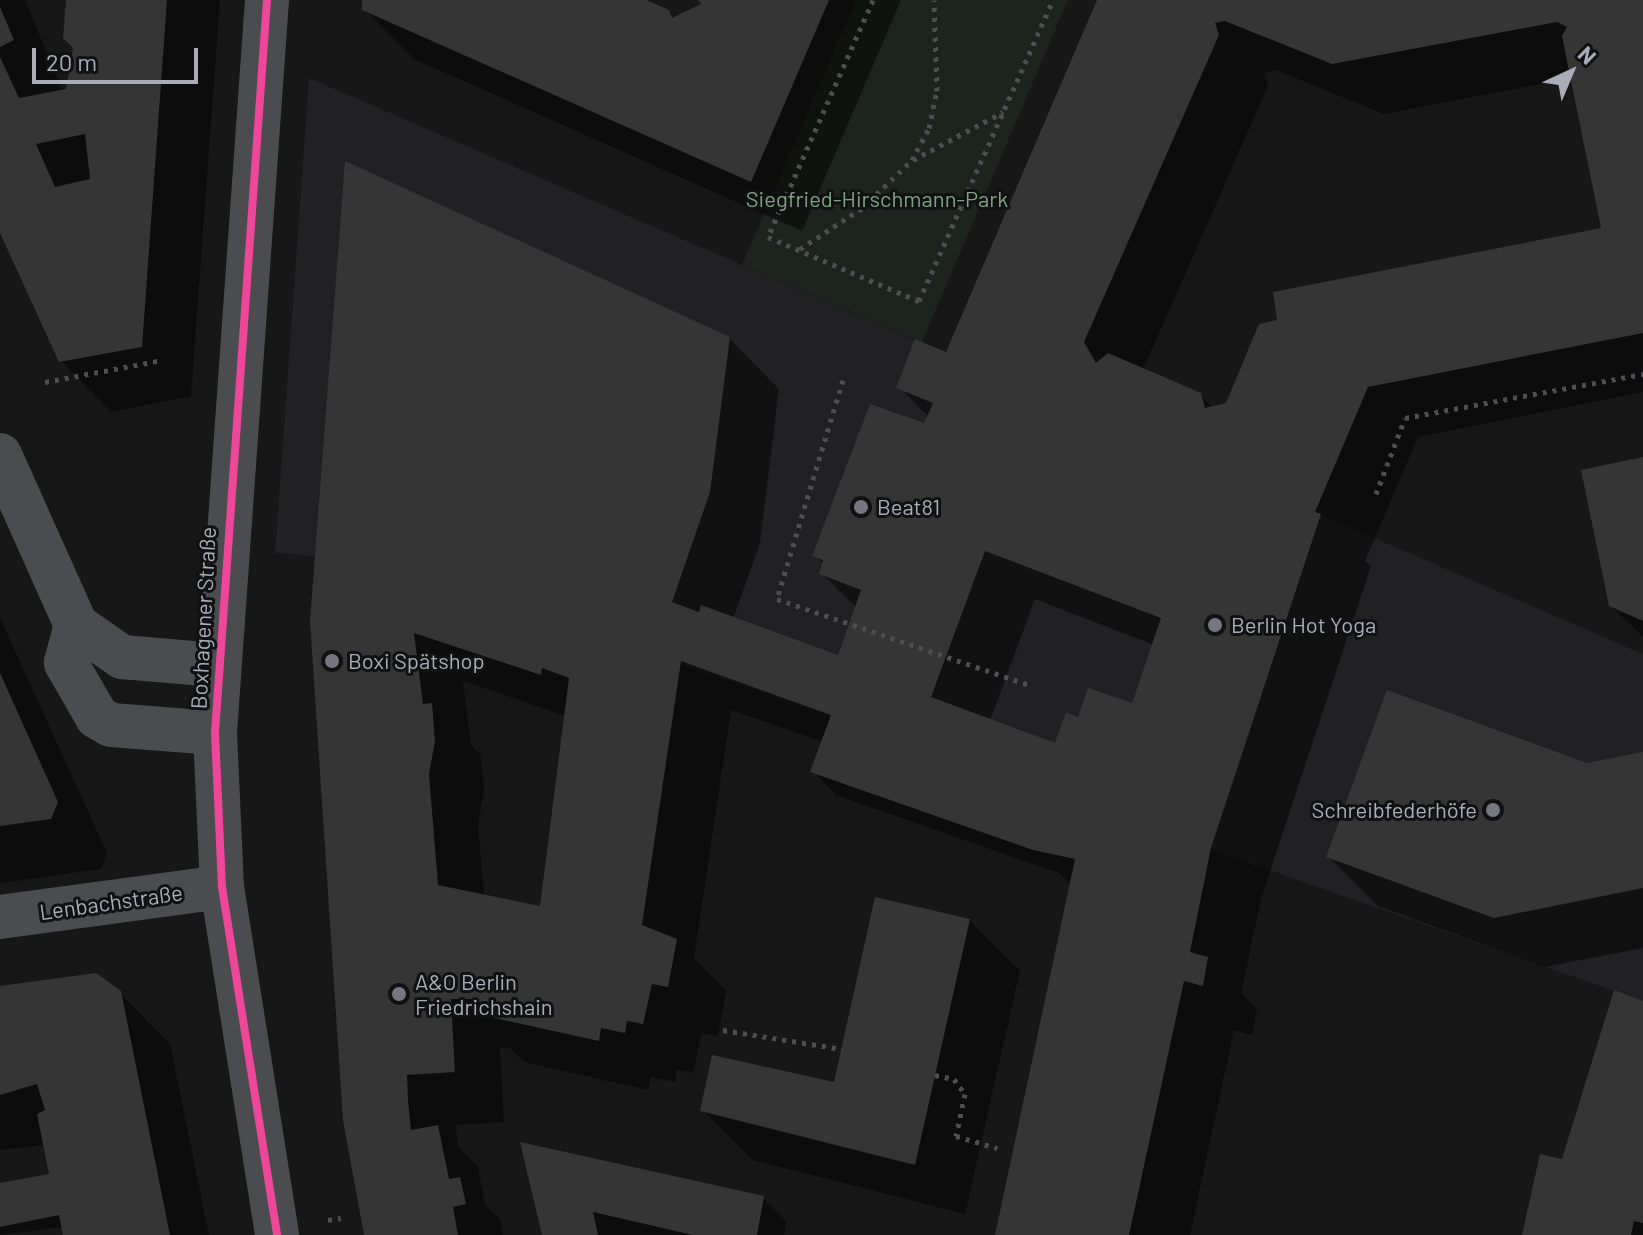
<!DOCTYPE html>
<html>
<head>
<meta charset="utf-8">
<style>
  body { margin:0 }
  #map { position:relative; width:1643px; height:1235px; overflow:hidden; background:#171717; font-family:Barlow,sans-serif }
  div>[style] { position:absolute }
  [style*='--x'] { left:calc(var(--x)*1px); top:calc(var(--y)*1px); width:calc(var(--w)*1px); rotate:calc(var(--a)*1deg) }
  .built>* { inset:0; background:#212123 }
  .green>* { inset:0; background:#1d241e }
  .shadow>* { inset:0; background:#0007 }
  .building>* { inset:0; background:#353536 }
  .path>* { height:5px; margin-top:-2.5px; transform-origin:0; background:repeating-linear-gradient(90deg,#4d4e52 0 4px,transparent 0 10px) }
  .minor>* { height:44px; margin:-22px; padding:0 22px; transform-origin:22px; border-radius:22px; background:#4b4c50 }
  .tertiary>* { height:44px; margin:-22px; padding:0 22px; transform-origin:22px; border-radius:22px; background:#4b4c50 }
  .tram>* { height:2px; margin:-1px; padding:0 1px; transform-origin:1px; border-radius:1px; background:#4b4c4f }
  .cycleway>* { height:8px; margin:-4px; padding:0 4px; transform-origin:4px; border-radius:4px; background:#ed469a }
  .dots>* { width:22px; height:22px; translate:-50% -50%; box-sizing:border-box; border:4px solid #111113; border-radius:50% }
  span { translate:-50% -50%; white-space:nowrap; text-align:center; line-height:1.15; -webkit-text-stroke:6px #111113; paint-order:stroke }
  .park-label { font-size:22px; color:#7fa381 }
  .poi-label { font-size:22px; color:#a8adb8 }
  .left { translate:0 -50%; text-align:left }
  .right { translate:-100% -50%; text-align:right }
  .street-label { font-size:22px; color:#a8adb8 }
  .north { position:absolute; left:1531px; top:32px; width:80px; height:80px; -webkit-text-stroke:6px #111113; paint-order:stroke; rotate:44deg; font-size:22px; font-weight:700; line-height:32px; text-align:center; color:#a8adb8 }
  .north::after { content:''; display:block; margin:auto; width:28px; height:36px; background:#a8adb8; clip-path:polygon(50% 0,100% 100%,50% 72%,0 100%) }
  .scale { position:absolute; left:32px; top:48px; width:166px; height:36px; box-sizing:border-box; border:4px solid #a8adb8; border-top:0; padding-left:10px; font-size:24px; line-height:28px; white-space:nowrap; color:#a8adb8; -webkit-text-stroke:6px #111113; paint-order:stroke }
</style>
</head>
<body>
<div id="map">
  <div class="built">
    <i style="clip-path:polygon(309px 78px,1643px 654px,1643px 1001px,390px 562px,275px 553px)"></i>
  </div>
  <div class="green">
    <i style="clip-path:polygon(856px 0,1068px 0,922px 342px,742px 265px)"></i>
  </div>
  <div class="shadow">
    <i style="clip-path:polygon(0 0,25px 0,63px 92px,68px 91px,75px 48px,68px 0,220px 0,191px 396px,111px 412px,61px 361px,0 228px)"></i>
    <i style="clip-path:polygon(364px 0,641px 0,675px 18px,704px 5px,700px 0,901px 0,802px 231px,414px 59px,364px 9px)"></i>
    <i style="clip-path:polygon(evenodd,1099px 0,1643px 0,1643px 392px,1418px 437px,1365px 561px,1371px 566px,1261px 899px,1241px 993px,1257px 1009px,1252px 1035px,1234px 1030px,1190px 1235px,997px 1235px,1072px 886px,1059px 873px,836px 795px,813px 771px,823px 742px,731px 710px,694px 958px,726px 991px,718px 1036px,702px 1033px,693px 1073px,677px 1070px,675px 1082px,651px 1077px,648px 1090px,524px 1062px,510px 1048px,500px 1048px,504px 1122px,456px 1125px,458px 1147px,478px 1167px,485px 1205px,500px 1219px,503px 1235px,366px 1235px,312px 621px,729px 338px,779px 389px,760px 543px,733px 619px,839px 658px,857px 608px,821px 573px,824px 564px,815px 555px,925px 426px,929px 417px,899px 387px,948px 355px,1099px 0,1276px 70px,1384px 114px,1572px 78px,1603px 229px,1213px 408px,1200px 395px,1143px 370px,1268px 86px,1264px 73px,1276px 70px,1099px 0,1035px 599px,1154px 645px,1133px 705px,1080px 720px,1057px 745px,990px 721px,1035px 599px,1099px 0,463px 681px,566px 716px,542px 908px,484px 896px,478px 825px,484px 792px,481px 755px,471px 745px,463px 681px)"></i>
    <i style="clip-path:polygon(1643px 460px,1643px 637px,1610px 605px)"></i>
    <i style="clip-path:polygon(0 618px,107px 853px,101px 869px,0 883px)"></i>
    <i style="clip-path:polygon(1643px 754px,1643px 948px,1545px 967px,1378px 906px,1328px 856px,1587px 765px)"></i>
    <i style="clip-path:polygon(969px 920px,1020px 971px,965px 1214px,753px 1160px,703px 1110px,835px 1085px)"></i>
    <i style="clip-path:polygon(0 988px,120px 993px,170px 1044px,209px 1235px,66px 1235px,64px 1227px,0 1235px,0 1185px,54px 1181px,46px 1145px,0 1150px)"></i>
    <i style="clip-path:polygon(1643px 1003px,1643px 1235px,1524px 1235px,1563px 1162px)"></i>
    <i style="clip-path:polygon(522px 1144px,763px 1198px,786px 1221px,784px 1235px,544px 1235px)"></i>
  </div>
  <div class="building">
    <i style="clip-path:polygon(evenodd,66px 0,167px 0,142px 347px,59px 362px,0 233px,0 57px,19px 98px,66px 89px,73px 48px,63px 38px,66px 0,85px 134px,90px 179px,55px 187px,36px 144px,85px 134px)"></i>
    <i style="clip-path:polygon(362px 0,646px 0,669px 10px,672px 18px,701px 4px,698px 0,829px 0,751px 182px,362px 10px)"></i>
    <i style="clip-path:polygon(evenodd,1097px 0,1643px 0,1643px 333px,1368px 387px,1315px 512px,1321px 514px,1211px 848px,1190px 952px,1208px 957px,1203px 986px,1184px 981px,1129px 1235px,995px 1235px,1075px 859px,1033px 850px,810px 772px,831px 715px,681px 661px,642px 925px,677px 939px,668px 987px,652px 984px,643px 1024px,627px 1021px,625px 1033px,601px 1028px,599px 1041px,472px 1013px,471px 999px,451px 999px,455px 1072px,407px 1075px,408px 1100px,411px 1130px,438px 1125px,449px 1179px,460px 1177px,466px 1204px,453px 1207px,458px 1235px,364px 1235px,343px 1120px,310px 621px,345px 161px,730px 337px,710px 492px,672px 602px,699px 612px,701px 605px,838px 655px,861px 590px,819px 574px,823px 560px,812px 556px,870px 404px,924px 423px,933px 403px,896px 388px,915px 339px,946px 352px,1097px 0,1225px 21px,1332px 64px,1557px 22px,1567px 27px,1562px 36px,1601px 228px,1273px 292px,1277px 320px,1259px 324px,1226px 403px,1205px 408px,1201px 393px,1108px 353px,1096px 363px,1084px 342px,1219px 35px,1215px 23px,1225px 21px,1097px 0,985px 551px,1161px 618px,1132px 703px,1088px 688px,1078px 717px,1066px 712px,1055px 743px,931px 697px,985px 551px,1097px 0,414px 633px,541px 675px,542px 668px,569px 678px,540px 906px,438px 885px,429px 774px,435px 741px,432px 703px,423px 704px,414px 633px)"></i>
    <i style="clip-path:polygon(0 7px,14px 40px,0 47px)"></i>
    <i style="clip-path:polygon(1643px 457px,1643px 621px,1609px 606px,1581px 470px)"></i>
    <i style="clip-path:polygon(0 673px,58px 802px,51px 819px,0 826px)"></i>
    <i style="clip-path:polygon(1387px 690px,1587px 763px,1643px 752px,1643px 888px,1494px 918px,1326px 857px)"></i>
    <i style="clip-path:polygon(875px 897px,970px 919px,915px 1165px,700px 1111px,712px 1055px,834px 1082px)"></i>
    <i style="clip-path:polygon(96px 973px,121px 991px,170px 1235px,63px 1235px,59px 1215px,0 1227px,0 1183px,49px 1174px,37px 1114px,45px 1110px,37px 1084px,0 1095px,0 986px)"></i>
    <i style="clip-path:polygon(1614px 990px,1643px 1001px,1643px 1223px,1634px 1221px,1631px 1235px,1522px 1235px,1540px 1154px,1562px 1159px)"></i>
    <i style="clip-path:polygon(520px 1142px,764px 1196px,757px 1235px,693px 1235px,593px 1212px,598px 1235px,542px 1235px)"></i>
  </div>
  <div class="path">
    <i style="--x:873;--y:0;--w:259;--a:113.9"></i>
    <i style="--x:768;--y:237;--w:164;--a:23"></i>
    <i style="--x:919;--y:301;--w:329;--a:-66"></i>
    <i style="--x:913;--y:160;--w:102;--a:-28.1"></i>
    <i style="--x:800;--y:249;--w:74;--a:-33.5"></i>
    <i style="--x:862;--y:208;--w:69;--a:-43.8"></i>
    <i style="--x:912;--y:160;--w:36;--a:-62"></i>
    <i style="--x:929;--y:128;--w:38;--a:-78"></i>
    <i style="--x:937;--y:91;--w:91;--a:-91.9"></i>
    <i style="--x:843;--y:380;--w:229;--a:106.8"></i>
    <i style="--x:777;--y:599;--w:267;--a:18.8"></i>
    <i style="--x:45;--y:382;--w:119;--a:-10.6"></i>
    <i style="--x:1376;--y:494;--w:81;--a:-69.1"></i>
    <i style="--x:1405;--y:418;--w:242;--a:-10.5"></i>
    <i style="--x:723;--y:1030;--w:120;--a:9.1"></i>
    <i style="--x:935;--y:1075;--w:19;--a:12"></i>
    <i style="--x:954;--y:1079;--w:19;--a:54"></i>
    <i style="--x:965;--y:1094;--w:43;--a:102.1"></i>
    <i style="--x:956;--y:1136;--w:43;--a:16.3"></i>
    <i style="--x:328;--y:1220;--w:13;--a:-9"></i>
  </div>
  <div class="minor">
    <i style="--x:0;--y:455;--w:186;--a:65.9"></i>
    <i style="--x:76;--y:625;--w:56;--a:34.8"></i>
    <i style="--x:122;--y:657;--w:94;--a:4.9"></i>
    <i style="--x:76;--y:625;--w:39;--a:105"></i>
    <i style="--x:66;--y:663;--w:62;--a:60.1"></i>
    <i style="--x:97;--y:717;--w:16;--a:30"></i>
    <i style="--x:111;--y:725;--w:104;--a:4.4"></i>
    <i style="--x:0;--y:917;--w:224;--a:-7.7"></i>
  </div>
  <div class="tertiary">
    <i style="--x:267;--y:0;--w:735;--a:94.06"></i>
    <i style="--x:215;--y:733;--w:154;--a:87.4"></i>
    <i style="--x:222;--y:887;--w:352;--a:81"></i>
  </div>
  <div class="tram">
    <i style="--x:253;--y:0;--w:735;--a:93.82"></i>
    <i style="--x:204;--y:733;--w:155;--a:87.4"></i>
    <i style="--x:211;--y:888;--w:246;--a:83.2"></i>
    <i style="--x:240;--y:1132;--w:105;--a:79.5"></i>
  </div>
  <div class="cycleway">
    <i style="--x:267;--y:0;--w:735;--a:94.06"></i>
    <i style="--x:215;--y:733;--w:154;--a:87.4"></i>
    <i style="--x:222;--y:887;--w:352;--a:81"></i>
  </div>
  <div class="dots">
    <i style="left:861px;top:507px;background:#757880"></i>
    <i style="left:1215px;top:625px;background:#757880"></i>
    <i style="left:332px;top:661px;background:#757880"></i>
    <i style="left:1493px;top:810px;background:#757880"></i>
    <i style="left:399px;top:994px;background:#757880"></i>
  </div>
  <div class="park-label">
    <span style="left:877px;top:199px">Siegfried-Hirschmann-Park</span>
  </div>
  <div class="poi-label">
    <span class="left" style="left:877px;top:507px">Beat81</span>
    <span class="left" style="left:1231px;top:625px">Berlin Hot Yoga</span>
    <span class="left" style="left:348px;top:661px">Boxi Spätshop</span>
    <span class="right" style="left:1477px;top:810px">Schreibfederhöfe</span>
    <span class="left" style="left:415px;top:994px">A&amp;O Berlin<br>Friedrichshain</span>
  </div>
  <div class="street-label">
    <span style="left:203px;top:618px;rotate:-87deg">Boxhagener Straße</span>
    <span style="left:111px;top:902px;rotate:-8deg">Lenbachstraße</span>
  </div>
  <div class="north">N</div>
  <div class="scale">20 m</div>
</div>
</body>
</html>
